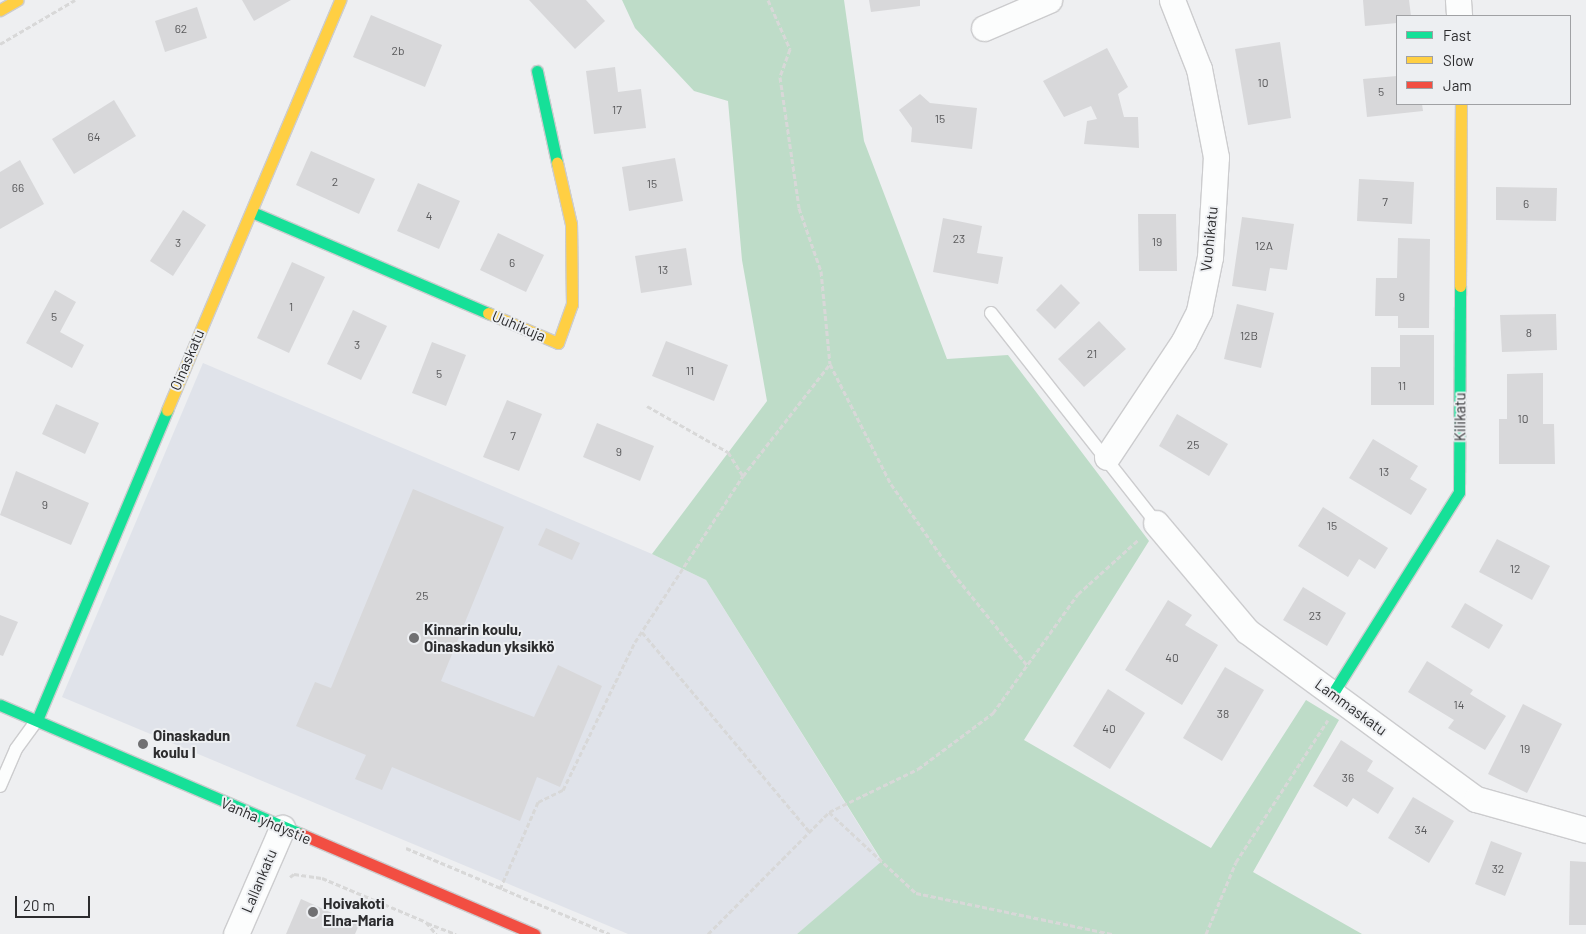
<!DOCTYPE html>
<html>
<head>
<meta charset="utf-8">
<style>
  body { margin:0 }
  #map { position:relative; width:1586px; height:934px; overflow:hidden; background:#eeeff1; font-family:Barlow,sans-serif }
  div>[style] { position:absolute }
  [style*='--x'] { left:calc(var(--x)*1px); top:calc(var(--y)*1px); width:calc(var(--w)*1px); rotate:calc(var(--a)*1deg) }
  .built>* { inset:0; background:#e0e3ea }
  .green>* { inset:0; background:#bedcc8 }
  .building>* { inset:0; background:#d8d8da }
  .path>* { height:3px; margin-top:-1.5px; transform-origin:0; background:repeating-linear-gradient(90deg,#d8d8d8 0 5px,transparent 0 7.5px) }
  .roads { filter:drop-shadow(1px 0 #ccccce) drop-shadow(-1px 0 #ccccce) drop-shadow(0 1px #ccccce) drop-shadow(0 -1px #ccccce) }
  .lane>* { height:12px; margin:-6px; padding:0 6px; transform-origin:6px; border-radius:6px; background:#fcfdfd }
  .street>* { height:25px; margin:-12.5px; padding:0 12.5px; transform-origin:12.5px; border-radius:12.5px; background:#fcfdfd }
  .fast>* { height:11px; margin:-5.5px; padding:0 5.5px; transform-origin:5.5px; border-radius:5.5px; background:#16e098 }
  .slow>* { height:11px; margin:-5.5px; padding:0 5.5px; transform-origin:5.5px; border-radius:5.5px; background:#ffcf43 }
  .jam>* { height:11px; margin:-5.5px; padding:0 5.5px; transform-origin:5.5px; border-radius:5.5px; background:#f24e42 }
  .dots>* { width:14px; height:14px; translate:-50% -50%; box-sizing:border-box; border:2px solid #edeff2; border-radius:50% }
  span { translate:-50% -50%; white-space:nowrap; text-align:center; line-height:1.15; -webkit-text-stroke:4px #edeff2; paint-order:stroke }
  .number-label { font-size:12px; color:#58585a }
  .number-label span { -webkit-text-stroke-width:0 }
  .street-label { font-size:15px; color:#2c2c2e }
  .poi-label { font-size:15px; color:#2c2c2e; font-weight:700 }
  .left { translate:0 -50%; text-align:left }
  .legend { position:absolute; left:1396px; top:15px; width:175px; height:90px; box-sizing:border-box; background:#edeff2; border:1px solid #a0a1a4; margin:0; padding:6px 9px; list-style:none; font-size:15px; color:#2c2c2e }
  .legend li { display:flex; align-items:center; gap:10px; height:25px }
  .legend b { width:25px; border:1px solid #a0a1a4 }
  .scale { position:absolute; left:15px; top:896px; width:75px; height:22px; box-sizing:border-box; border:2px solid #2c2c2e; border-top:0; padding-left:6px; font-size:15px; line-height:18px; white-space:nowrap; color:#2c2c2e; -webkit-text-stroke:4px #edeff2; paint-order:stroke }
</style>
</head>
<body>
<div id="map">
  <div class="built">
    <i style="clip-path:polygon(203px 363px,652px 554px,706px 580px,882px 862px,797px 934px,628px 934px,62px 697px)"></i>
  </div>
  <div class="green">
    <i style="clip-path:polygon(622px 0,844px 0,864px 141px,947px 359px,1008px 355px,1149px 541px,1024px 740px,1211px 848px,1306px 700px,1339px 720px,1253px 872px,1362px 934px,797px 934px,882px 861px,706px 580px,652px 554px,767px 401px,742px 260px,728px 101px,694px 91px,635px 28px)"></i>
  </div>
  <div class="building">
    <i style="clip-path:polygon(242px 0,291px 0,254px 21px)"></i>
    <i style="clip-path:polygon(529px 0,586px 0,605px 21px,575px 49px)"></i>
    <i style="clip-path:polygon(869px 0,920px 0,920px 6px,871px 12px)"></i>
    <i style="clip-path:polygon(1363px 0,1409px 0,1411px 16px,1397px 16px,1397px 23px,1365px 26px)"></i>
    <i style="clip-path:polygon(197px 7px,207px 38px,165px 52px,155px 21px)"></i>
    <i style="clip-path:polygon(371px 15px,442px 45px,425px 87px,353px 57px)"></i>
    <i style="clip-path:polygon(1280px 42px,1291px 118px,1248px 125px,1235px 49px)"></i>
    <i style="clip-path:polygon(1107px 48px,1128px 87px,1118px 94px,1124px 117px,1138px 117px,1139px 148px,1084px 144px,1087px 121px,1097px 119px,1091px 106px,1064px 117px,1043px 81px)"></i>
    <i style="clip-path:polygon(615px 67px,618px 92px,641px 89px,646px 128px,594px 134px,586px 71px)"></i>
    <i style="clip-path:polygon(1397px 76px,1397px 104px,1422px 104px,1423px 111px,1367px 117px,1363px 79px)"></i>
    <i style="clip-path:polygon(920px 94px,930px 103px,977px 108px,972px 149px,911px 142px,912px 128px,899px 110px)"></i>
    <i style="clip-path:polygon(114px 100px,136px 136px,74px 174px,52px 139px)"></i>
    <i style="clip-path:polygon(311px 151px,375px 179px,359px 214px,296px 185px)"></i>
    <i style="clip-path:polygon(675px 158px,683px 201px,629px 211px,622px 167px)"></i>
    <i style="clip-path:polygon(20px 160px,44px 204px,0 229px,0 172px)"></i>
    <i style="clip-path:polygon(1359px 179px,1414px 182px,1412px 224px,1357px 221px)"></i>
    <i style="clip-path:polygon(418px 183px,460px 201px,439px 249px,397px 231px)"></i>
    <i style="clip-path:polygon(1496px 187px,1557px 188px,1556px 221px,1496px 220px)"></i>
    <i style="clip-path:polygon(183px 210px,206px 225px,173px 276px,150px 261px)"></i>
    <i style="clip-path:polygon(1138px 214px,1176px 214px,1177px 271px,1139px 271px)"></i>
    <i style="clip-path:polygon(1242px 217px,1294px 224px,1287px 270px,1270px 268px,1266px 291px,1232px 286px)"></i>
    <i style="clip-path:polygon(943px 218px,982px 226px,977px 253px,1003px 257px,998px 284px,933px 272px)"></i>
    <i style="clip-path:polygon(498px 233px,544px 255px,526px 292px,480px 270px)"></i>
    <i style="clip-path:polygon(1398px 238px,1430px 239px,1429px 328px,1398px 328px,1398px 316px,1375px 316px,1376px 278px,1397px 278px)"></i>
    <i style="clip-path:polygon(686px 248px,692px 285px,641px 293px,635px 256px)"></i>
    <i style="clip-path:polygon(292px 262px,325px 277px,289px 353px,257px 338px)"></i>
    <i style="clip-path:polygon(1061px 284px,1080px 303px,1055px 329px,1036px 310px)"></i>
    <i style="clip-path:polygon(55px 290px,76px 302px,60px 332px,84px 345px,72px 368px,26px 343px)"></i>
    <i style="clip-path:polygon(1237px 304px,1274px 313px,1261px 368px,1224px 359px)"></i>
    <i style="clip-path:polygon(353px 310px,387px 326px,361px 380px,327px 364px)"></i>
    <i style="clip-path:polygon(1556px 314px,1557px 350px,1502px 352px,1500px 315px)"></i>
    <i style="clip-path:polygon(1099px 321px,1126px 349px,1084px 387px,1058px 359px)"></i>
    <i style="clip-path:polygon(1400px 335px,1434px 335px,1434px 405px,1371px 405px,1371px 367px,1400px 367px)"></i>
    <i style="clip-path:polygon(666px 341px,728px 365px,714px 401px,652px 376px)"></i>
    <i style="clip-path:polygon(432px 342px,466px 355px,446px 406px,412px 393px)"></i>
    <i style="clip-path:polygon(1543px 373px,1543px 424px,1554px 424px,1555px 464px,1499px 464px,1499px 419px,1507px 419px,1507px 374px)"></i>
    <i style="clip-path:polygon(507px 400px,542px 414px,519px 471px,483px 457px)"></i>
    <i style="clip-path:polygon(56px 404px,99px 423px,85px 454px,42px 434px)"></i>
    <i style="clip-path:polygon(1177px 414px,1228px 444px,1209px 476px,1159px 446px)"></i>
    <i style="clip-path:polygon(597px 423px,654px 446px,640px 481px,583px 457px)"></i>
    <i style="clip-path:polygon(1373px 439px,1418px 466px,1410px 479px,1427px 489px,1411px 515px,1349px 478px)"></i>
    <i style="clip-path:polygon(16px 471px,89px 503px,71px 545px,0 515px)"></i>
    <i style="clip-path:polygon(413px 489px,504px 527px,441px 681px,534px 717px,558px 665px,602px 686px,560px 787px,537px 777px,520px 821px,392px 767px,382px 790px,355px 779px,366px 755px,296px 726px,315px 682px,331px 688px)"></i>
    <i style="clip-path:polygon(1323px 507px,1388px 548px,1375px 569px,1359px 559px,1348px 577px,1298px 546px)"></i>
    <i style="clip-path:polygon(546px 528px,580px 543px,572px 560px,538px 545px)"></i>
    <i style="clip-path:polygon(1497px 539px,1550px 566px,1532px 600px,1479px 572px)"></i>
    <i style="clip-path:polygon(1303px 587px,1346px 613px,1327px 646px,1283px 620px)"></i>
    <i style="clip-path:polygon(1168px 600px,1192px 615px,1185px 625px,1218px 645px,1182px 705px,1125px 670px)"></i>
    <i style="clip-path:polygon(1465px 603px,1503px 625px,1489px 649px,1451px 627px)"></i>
    <i style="clip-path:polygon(0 615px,18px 622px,3px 656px,0 655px)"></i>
    <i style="clip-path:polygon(1427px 661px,1473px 690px,1470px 694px,1506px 716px,1485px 750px,1448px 728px,1454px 720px,1408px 692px)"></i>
    <i style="clip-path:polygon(1225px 667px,1264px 690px,1222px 761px,1183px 738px)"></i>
    <i style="clip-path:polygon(1108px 689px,1145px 713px,1110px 769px,1073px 746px)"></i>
    <i style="clip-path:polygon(1523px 704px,1562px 724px,1527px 793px,1488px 774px)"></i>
    <i style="clip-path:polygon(1341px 740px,1373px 761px,1367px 771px,1394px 788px,1378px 814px,1353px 798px,1347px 807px,1313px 786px)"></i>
    <i style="clip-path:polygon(1413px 797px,1454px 821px,1429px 863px,1388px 838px)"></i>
    <i style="clip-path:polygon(1491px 841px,1522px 853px,1505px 896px,1475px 884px)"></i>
    <i style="clip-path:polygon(1570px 861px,1586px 862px,1586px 925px,1569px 925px)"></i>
    <i style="clip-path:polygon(301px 899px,359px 925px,355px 934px,286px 934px)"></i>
  </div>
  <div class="path">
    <i style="--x:768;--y:0;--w:54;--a:65.8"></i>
    <i style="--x:790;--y:49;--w:30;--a:110"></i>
    <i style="--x:780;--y:77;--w:132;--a:81.7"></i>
    <i style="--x:799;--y:208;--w:67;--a:70.8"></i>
    <i style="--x:821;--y:271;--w:93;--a:84.5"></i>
    <i style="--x:830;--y:364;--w:135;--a:63.1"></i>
    <i style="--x:891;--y:484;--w:108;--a:55.1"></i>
    <i style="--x:953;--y:573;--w:118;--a:51.2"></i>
    <i style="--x:0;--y:44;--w:87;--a:-30.4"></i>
    <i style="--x:647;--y:406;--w:93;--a:29.6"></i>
    <i style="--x:728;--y:452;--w:28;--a:58"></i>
    <i style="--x:642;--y:632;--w:260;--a:50"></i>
    <i style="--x:829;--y:812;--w:119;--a:43"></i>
    <i style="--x:916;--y:893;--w:201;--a:11.8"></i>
    <i style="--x:406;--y:848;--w:221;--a:22.9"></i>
    <i style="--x:290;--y:877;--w:5;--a:-37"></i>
    <i style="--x:294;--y:874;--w:28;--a:8"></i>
    <i style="--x:322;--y:878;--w:113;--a:22.9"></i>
    <i style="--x:426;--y:922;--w:16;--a:50"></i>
    <i style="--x:500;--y:889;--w:95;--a:-66.4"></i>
    <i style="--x:538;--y:802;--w:28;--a:-26"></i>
    <i style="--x:563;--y:790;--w:165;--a:-64.1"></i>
    <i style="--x:635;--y:642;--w:198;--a:-57"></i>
    <i style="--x:743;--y:476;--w:142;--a:-52.2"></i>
    <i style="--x:427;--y:923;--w:31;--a:21"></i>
    <i style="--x:708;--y:934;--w:172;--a:-45.2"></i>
    <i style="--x:829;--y:812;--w:99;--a:-25.8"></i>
    <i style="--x:918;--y:769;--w:94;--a:-36.7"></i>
    <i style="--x:993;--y:713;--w:146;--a:-54.5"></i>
    <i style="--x:1078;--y:594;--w:82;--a:-42"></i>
    <i style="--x:1206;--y:934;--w:78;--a:-67.4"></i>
    <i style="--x:1236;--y:862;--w:169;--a:-57.1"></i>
  </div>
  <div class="roads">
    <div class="lane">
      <i style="--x:991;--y:313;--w:267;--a:51.8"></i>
      <i style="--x:0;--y:786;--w:40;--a:-66.6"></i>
      <i style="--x:16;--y:749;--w:36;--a:-54"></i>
    </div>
    <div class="street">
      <i style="--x:1458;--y:0;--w:16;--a:86"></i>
      <i style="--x:984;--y:28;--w:71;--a:-23.3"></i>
      <i style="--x:1107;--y:457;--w:139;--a:-56.4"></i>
      <i style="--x:1184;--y:341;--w:34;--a:-63"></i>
      <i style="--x:1199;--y:311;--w:55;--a:-78.5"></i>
      <i style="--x:1210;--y:257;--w:100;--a:-86.6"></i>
      <i style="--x:1216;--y:157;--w:90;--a:-100.9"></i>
      <i style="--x:1199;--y:69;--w:74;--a:-111.4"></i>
      <i style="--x:1156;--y:523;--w:141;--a:49.9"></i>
      <i style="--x:1247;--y:631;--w:284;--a:36.3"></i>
      <i style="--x:1476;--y:799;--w:114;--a:15.7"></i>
      <i style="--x:236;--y:934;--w:116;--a:-66.5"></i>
    </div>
    <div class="fast">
      <i style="--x:537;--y:71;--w:94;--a:77.7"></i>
      <i style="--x:252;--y:212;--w:257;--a:23.2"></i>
      <i style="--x:1333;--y:693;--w:237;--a:-57.9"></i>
      <i style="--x:1459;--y:492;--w:206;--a:-89.7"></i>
      <i style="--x:0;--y:705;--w:327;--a:23.2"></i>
      <i style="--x:37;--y:720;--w:336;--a:-67.2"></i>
    </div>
    <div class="slow">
      <i style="--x:0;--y:10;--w:20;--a:-30"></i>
      <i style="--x:1460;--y:286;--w:182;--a:-89.7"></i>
      <i style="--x:488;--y:313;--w:76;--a:23.2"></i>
      <i style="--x:558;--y:343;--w:41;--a:-70.3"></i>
      <i style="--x:572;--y:304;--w:80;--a:-90.7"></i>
      <i style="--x:571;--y:224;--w:63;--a:-102.9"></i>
      <i style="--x:167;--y:410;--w:445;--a:-67.1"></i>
    </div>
    <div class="jam">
      <i style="--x:301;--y:834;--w:254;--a:23.2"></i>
    </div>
  </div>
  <div class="dots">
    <i style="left:414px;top:638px;background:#707072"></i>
    <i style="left:143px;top:744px;background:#707072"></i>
    <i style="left:313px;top:912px;background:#707072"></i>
  </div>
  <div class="number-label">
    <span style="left:181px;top:29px">62</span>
    <span style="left:398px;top:51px">2b</span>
    <span style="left:1263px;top:83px">10</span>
    <span style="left:1381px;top:92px">5</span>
    <span style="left:617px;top:110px">17</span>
    <span style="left:940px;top:119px">15</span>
    <span style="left:94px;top:137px">64</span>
    <span style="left:335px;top:182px">2</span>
    <span style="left:652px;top:184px">15</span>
    <span style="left:18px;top:188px">66</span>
    <span style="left:1385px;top:202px">7</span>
    <span style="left:1526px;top:204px">6</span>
    <span style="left:429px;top:216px">4</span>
    <span style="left:959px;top:239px">23</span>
    <span style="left:1157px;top:242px">19</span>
    <span style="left:178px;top:243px">3</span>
    <span style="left:1264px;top:246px">12A</span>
    <span style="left:512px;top:263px">6</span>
    <span style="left:663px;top:270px">13</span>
    <span style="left:1402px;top:297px">9</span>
    <span style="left:291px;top:307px">1</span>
    <span style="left:54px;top:317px">5</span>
    <span style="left:1529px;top:333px">8</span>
    <span style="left:1249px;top:336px">12B</span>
    <span style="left:357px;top:345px">3</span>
    <span style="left:1092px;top:354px">21</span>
    <span style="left:690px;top:371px">11</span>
    <span style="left:439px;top:374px">5</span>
    <span style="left:1402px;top:386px">11</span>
    <span style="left:1523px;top:419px">10</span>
    <span style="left:513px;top:436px">7</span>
    <span style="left:1193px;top:445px">25</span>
    <span style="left:619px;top:452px">9</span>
    <span style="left:1384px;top:472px">13</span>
    <span style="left:45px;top:505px">9</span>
    <span style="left:1332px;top:526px">15</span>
    <span style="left:1515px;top:569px">12</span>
    <span style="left:422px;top:596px">25</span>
    <span style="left:1315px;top:616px">23</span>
    <span style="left:1172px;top:658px">40</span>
    <span style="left:1459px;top:705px">14</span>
    <span style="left:1223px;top:714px">38</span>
    <span style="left:1109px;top:729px">40</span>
    <span style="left:1525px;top:749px">19</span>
    <span style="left:1348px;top:778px">36</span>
    <span style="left:1421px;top:830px">34</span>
    <span style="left:1498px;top:869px">32</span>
  </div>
  <div class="street-label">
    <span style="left:1209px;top:239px;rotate:-84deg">Vuohikatu</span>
    <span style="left:519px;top:326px;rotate:23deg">Uuhikuja</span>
    <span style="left:187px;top:360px;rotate:-67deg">Oinaskatu</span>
    <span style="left:1460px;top:417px;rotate:-90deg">Kilikatu</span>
    <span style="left:1351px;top:707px;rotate:36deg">Lammaskatu</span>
    <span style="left:266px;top:821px;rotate:23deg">Vanha yhdystie</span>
    <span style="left:259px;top:881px;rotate:-67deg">Lallankatu</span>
  </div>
  <div class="poi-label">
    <span class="left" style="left:424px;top:638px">Kinnarin koulu,<br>Oinaskadun yksikkö</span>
    <span class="left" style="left:153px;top:744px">Oinaskadun<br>koulu I</span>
    <span class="left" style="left:323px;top:912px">Hoivakoti<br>Elna-Maria</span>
  </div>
  <ul class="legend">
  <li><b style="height:6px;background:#16e098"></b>Fast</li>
  <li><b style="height:6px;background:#ffcf43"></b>Slow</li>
  <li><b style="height:6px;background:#f24e42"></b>Jam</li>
  </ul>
  <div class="scale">20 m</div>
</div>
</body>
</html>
